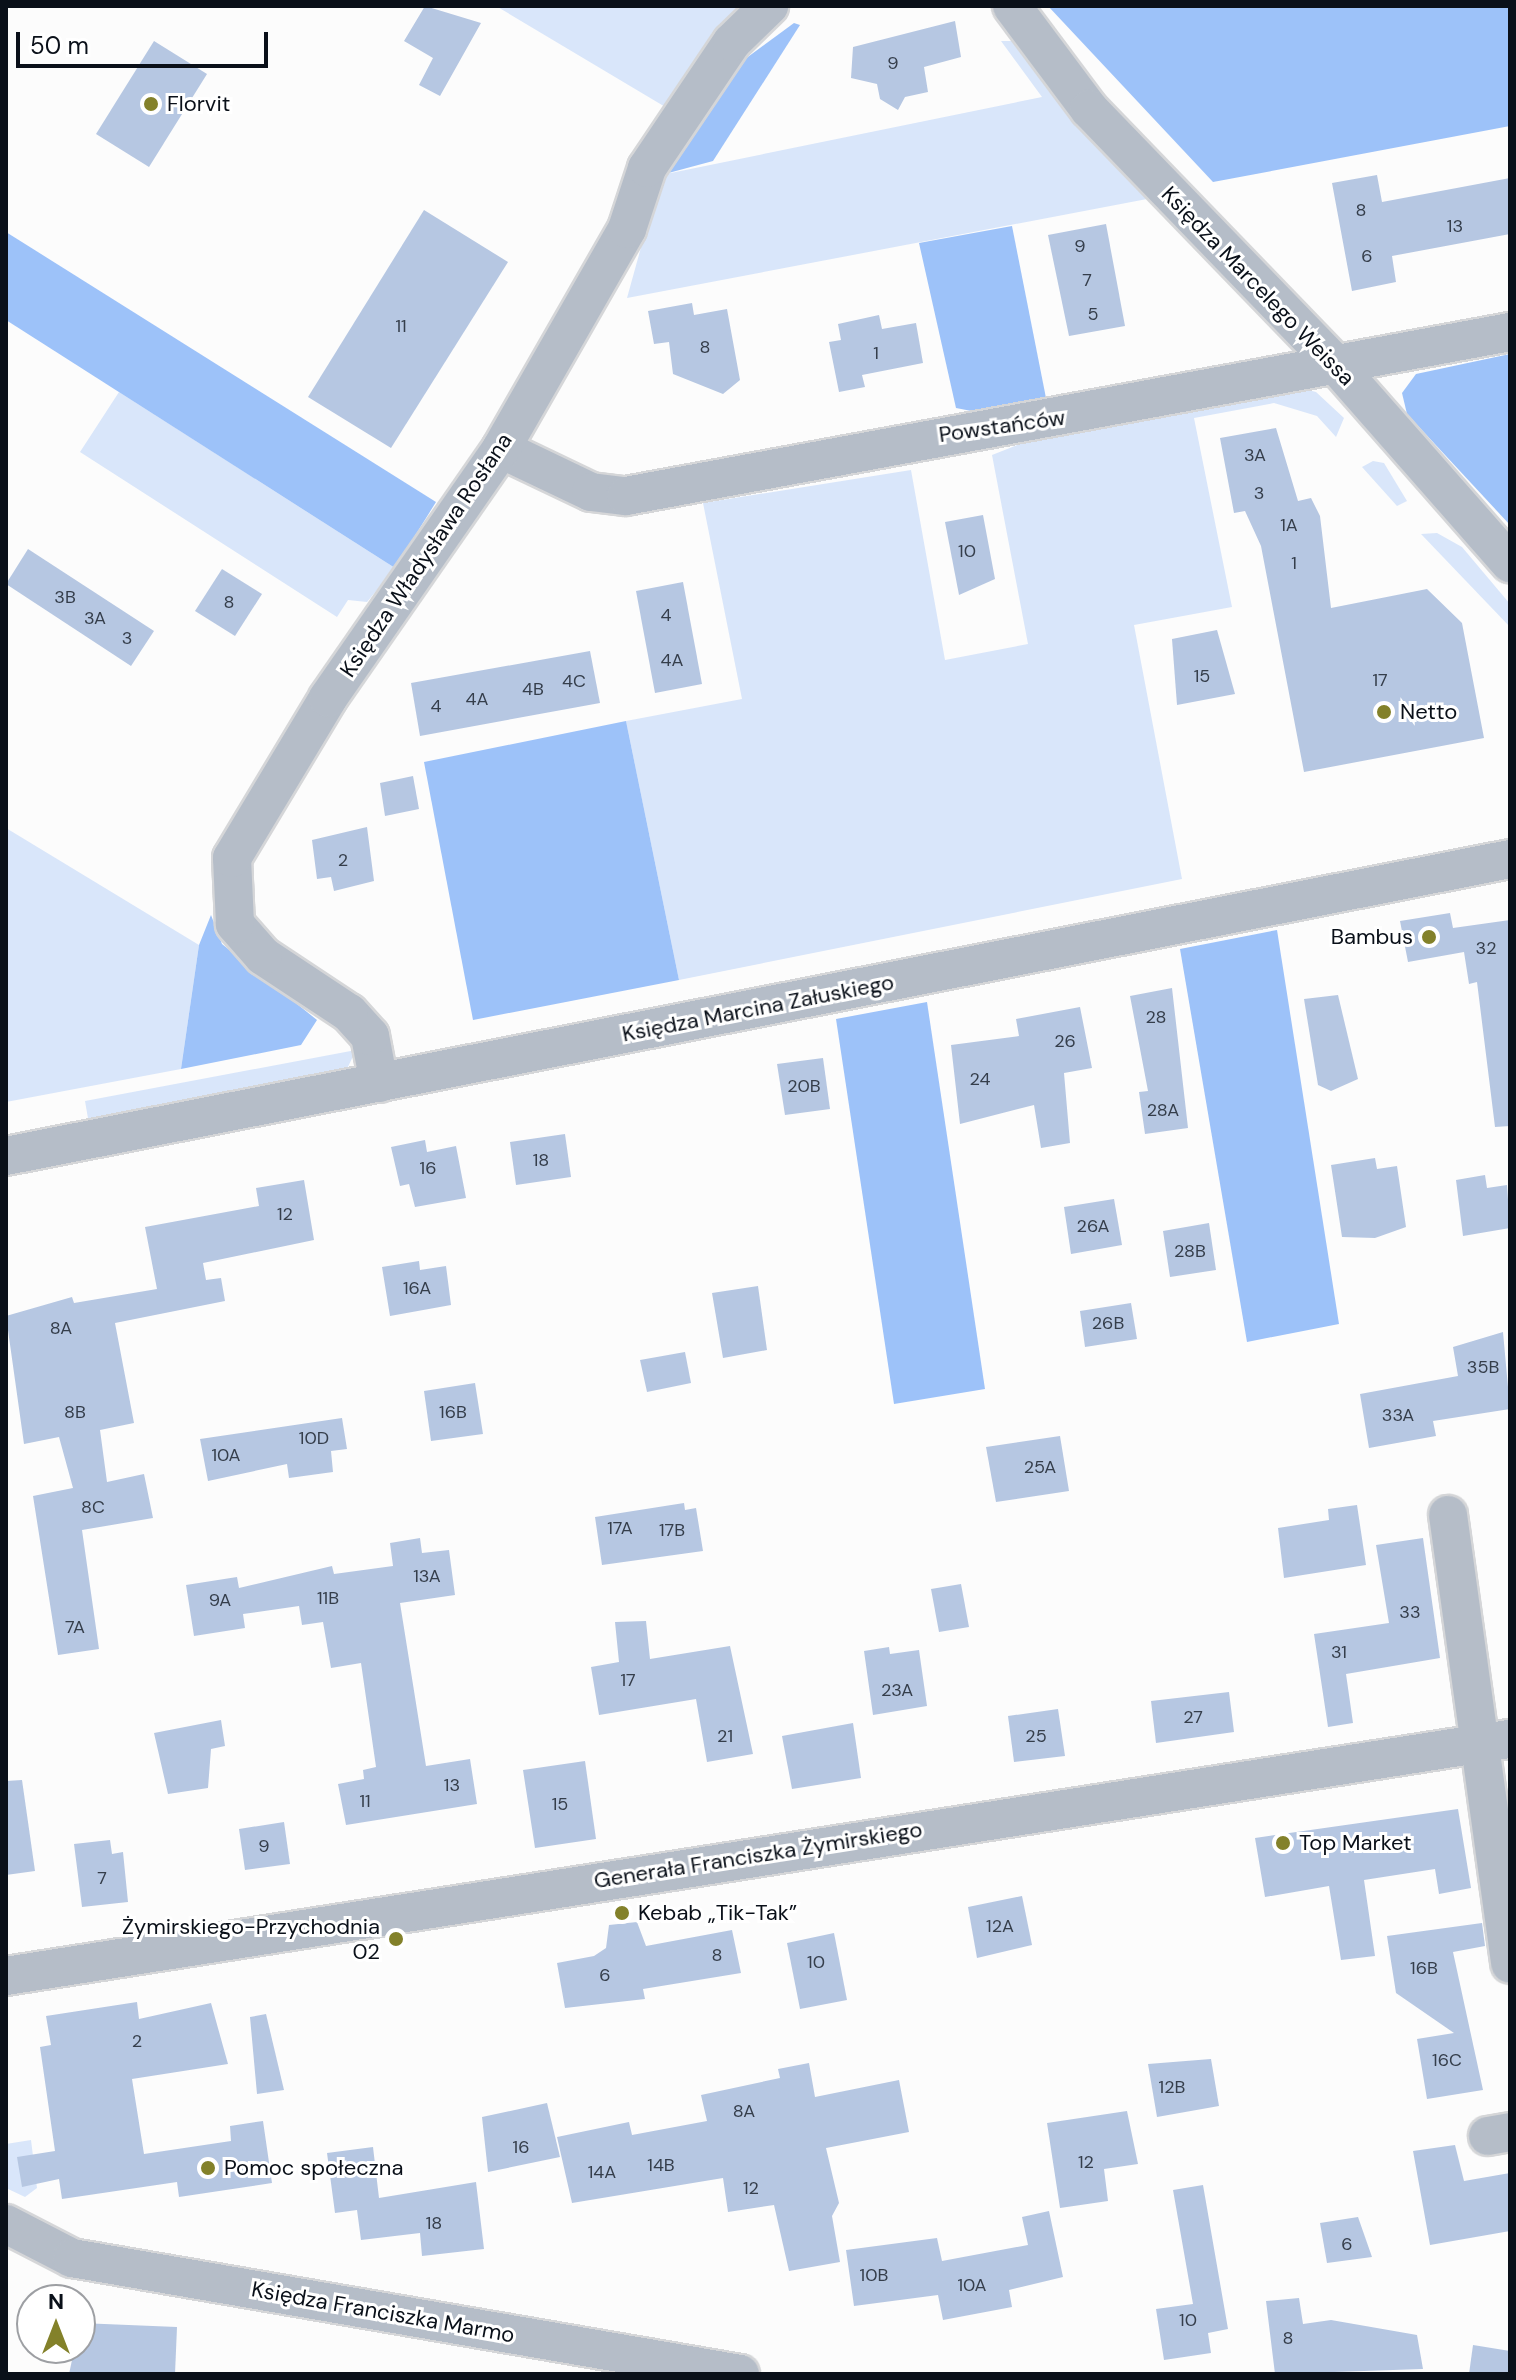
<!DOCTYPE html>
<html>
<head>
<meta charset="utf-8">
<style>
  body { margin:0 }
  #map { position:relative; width:1516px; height:2380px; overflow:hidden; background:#fcfcfc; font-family:"DM Sans",sans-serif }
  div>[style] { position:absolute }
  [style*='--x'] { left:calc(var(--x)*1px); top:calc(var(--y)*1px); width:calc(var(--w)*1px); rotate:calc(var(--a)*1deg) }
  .green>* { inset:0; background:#d9e6fa }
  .forest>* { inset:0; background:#9dc2f9 }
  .building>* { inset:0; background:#b6c7e2 }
  .roads { filter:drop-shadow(2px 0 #d5d6d8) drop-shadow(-2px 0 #d5d6d8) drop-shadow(0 2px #d5d6d8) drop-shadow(0 -2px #d5d6d8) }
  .minor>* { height:38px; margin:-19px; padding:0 19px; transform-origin:19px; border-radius:19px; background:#b5bdc8 }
  .dots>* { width:22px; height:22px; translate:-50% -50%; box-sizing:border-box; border:4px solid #fff; border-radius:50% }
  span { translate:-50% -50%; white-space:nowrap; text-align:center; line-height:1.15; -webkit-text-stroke:6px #fff; paint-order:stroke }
  .number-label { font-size:18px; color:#353e4b }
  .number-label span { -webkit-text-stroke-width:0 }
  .poi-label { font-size:22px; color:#0a1019 }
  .left { translate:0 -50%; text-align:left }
  .right { translate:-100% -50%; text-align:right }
  .street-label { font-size:22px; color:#0a1019 }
  .frame { position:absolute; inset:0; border:8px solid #0a1019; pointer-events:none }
  .north { position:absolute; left:16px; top:2284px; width:80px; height:80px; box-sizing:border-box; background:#fff; border:2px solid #9d9fa3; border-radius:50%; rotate:0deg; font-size:22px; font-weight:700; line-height:32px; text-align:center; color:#0a1019 }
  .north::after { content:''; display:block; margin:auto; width:28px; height:36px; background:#83812a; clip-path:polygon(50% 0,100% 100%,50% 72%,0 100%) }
  .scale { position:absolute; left:16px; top:32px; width:252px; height:36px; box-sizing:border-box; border:4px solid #0a1019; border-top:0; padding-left:10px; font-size:24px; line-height:28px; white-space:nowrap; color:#0a1019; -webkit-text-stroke:6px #fff; paint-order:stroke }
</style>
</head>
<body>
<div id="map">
  <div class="green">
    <i style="clip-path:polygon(496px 6px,740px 6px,712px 33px,667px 108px)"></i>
    <i style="clip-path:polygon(1001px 41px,1012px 41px,1059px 92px,1147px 199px,627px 298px,661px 175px,1042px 97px)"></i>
    <i style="clip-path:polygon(1297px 387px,1316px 392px,1344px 418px,1336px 437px,1317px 416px,1274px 403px,1194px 418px,1232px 607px,1134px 625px,1182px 879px,679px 980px,626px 721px,742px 699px,703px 503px,911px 470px,945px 660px,1028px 644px,992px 455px,1030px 440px)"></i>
    <i style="clip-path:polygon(119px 392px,395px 568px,367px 602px,348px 600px,337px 617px,80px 452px)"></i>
    <i style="clip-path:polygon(1373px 461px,1384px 463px,1407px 501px,1397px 506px,1362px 467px)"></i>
    <i style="clip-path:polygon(1437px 533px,1462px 547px,1510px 604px,1510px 627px,1421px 534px)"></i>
    <i style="clip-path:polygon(6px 828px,199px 945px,181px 1069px,6px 1102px)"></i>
    <i style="clip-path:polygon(356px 1050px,346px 1071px,89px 1124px,85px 1101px)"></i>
    <i style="clip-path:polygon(31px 2140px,37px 2188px,25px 2197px,6px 2188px,6px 2144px)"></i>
  </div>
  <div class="forest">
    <i style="clip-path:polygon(1048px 6px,1510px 6px,1510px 126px,1213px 182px)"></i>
    <i style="clip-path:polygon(794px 23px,800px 25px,713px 161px,661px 175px,741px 62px)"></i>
    <i style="clip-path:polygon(1012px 226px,1047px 403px,987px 414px,956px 408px,919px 243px)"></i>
    <i style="clip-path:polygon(6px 232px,436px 502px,395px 568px,6px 320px)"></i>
    <i style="clip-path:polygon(1510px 354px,1510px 525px,1407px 414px,1402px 393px,1416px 374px)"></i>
    <i style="clip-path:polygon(626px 721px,679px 980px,473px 1020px,424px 762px)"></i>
    <i style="clip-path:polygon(211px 915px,222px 944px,317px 1020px,301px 1045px,181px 1069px,199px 945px)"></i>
    <i style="clip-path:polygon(1277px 930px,1339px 1324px,1247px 1342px,1180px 949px)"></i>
    <i style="clip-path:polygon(927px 1002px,985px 1389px,894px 1404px,836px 1019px)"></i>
  </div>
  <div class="building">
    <i style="clip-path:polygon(425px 6px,481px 23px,440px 96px,419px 85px,433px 58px,404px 41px)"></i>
    <i style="clip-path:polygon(955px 21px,961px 57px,924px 67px,928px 92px,905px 97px,898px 110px,880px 99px,877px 84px,851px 78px,853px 47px)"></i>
    <i style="clip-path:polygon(154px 41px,207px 74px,149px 167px,96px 134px)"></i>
    <i style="clip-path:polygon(1377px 175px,1382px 202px,1510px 178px,1510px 234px,1392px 256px,1396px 282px,1352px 291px,1332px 183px)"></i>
    <i style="clip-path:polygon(424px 210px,508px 262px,391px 448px,308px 397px)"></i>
    <i style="clip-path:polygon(1106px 224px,1125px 326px,1069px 336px,1048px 235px)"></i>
    <i style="clip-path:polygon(692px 303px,694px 315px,727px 309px,740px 380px,723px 394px,673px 374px,669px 342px,654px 344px,648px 311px)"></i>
    <i style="clip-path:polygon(879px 315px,882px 329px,916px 323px,923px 363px,862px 375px,865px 387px,839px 392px,829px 342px,841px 340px,838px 324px)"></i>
    <i style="clip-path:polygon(1276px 428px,1298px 501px,1311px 498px,1320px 516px,1331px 608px,1427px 589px,1462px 623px,1484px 738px,1304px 772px,1261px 546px,1245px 511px,1234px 513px,1220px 438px)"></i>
    <i style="clip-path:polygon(983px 515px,995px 579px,959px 595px,945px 522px)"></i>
    <i style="clip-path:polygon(28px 549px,154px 631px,131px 666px,6px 584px)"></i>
    <i style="clip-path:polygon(222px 569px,262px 594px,235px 636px,195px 611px)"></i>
    <i style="clip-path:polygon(683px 582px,702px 684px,655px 693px,636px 591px)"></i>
    <i style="clip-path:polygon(1217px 630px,1235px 694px,1177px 705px,1172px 639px)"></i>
    <i style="clip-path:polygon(590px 651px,600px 703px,420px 736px,411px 683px)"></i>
    <i style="clip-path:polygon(413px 776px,419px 809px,385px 816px,380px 783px)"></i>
    <i style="clip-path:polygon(367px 827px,374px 881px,334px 891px,331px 877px,317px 879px,312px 840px)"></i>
    <i style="clip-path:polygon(1450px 913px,1453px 928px,1510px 920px,1510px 1126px,1495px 1127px,1477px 982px,1469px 984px,1464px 952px,1408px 962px,1400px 921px)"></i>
    <i style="clip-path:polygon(1172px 988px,1188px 1128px,1145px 1134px,1139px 1092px,1148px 1091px,1130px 996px)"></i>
    <i style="clip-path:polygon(1338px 995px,1358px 1079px,1331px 1091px,1318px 1085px,1304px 999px)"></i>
    <i style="clip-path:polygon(1080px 1007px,1092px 1068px,1064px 1073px,1070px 1143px,1041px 1148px,1034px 1105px,960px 1124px,951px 1045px,1019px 1036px,1016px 1019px)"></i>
    <i style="clip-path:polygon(823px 1058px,830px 1109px,785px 1115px,777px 1064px)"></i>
    <i style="clip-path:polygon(565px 1134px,571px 1177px,516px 1185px,510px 1142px)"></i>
    <i style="clip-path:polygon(425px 1140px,427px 1152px,456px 1146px,466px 1198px,415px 1207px,409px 1184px,400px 1186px,391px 1147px)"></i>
    <i style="clip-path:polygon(1375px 1158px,1377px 1169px,1397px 1166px,1406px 1227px,1375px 1238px,1342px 1237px,1331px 1165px)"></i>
    <i style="clip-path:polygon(1485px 1175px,1487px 1188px,1507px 1185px,1510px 1228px,1463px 1236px,1456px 1180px)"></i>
    <i style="clip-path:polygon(304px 1180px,314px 1240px,203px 1263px,206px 1280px,221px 1278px,225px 1301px,115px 1323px,134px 1423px,100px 1430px,107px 1482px,144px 1474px,153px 1518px,82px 1530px,99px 1649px,58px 1655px,33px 1496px,73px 1488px,59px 1437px,24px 1444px,6px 1316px,72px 1297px,74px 1303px,157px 1289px,145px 1227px,259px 1206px,256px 1188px)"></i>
    <i style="clip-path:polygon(1114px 1199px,1122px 1245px,1071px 1254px,1064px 1207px)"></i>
    <i style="clip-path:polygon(1209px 1223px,1216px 1270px,1170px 1277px,1163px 1231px)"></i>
    <i style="clip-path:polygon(419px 1261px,420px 1270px,446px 1266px,451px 1305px,390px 1316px,382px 1267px)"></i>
    <i style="clip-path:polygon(758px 1286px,767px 1350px,723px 1358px,712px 1293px)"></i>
    <i style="clip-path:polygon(1131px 1303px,1137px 1339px,1085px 1347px,1080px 1311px)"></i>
    <i style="clip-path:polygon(1503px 1332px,1510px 1409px,1433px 1421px,1436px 1436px,1369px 1448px,1360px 1394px,1458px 1376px,1453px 1347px)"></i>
    <i style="clip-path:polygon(685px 1352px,691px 1383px,647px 1392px,640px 1360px)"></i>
    <i style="clip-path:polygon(475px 1383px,483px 1434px,431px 1441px,424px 1391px)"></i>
    <i style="clip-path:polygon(342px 1418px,347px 1449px,331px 1451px,333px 1472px,289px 1478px,287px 1464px,208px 1481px,200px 1439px)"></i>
    <i style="clip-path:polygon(1060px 1436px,1069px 1491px,996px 1502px,986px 1447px)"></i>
    <i style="clip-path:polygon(684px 1503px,685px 1510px,696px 1508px,703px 1551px,602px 1565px,595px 1517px)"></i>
    <i style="clip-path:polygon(1357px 1505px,1366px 1565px,1284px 1578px,1278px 1528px,1329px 1520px,1328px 1509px)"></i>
    <i style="clip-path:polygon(420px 1538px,422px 1553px,449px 1550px,455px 1595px,400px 1603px,426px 1766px,470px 1759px,477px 1804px,346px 1825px,338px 1784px,364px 1779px,363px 1770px,376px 1767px,361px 1663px,331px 1668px,323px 1622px,302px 1625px,299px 1606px,243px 1614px,245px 1628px,194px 1636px,186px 1585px,237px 1577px,239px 1588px,332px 1566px,334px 1574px,393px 1566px,390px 1543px)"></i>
    <i style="clip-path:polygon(1423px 1538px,1440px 1658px,1346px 1674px,1353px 1723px,1328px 1727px,1314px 1634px,1389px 1623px,1376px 1545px)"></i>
    <i style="clip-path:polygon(961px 1584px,969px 1627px,939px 1632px,931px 1589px)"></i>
    <i style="clip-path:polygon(646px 1621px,650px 1659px,730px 1646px,753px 1754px,707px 1762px,696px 1699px,599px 1715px,591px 1667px,619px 1662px,615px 1622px)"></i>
    <i style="clip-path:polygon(889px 1647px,890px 1654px,919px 1650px,927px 1706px,873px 1715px,864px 1651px)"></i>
    <i style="clip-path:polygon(1229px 1692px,1234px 1732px,1156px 1743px,1151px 1701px)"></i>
    <i style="clip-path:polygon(1058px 1709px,1065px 1756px,1014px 1762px,1008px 1716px)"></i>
    <i style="clip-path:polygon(221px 1720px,225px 1746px,211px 1749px,208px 1788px,168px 1794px,154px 1733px)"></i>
    <i style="clip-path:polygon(853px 1723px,861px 1778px,792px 1789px,782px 1736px)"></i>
    <i style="clip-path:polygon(585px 1761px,596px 1839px,535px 1848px,523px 1770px)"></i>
    <i style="clip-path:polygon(22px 1780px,35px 1871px,6px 1875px,6px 1781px)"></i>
    <i style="clip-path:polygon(1458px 1809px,1471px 1888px,1439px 1894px,1435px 1869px,1364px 1880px,1375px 1956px,1341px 1960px,1329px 1886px,1265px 1897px,1255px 1838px)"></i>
    <i style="clip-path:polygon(284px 1822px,290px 1864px,245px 1870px,239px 1829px)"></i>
    <i style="clip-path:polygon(110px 1840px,112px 1854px,123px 1852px,128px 1902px,82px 1907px,74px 1844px)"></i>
    <i style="clip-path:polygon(1022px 1896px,1032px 1945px,977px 1958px,968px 1907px)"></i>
    <i style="clip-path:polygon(637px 1922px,646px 1946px,732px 1930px,741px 1973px,643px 1989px,645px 1999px,565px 2008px,557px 1963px,594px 1956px,606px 1948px,609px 1925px)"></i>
    <i style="clip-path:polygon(1482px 1923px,1485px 1946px,1453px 1952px,1483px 2090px,1427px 2099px,1417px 2039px,1454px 2033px,1396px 1993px,1387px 1936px)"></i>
    <i style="clip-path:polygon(834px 1933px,847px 2000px,800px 2009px,787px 1943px)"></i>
    <i style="clip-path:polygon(137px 2002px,139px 2019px,211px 2003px,228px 2064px,132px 2079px,144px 2154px,231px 2141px,230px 2126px,263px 2121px,272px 2183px,179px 2197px,177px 2182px,62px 2199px,59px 2179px,22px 2187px,17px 2157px,55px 2151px,40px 2047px,51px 2045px,46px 2016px)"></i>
    <i style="clip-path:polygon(266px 2014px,284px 2090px,257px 2094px,250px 2017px)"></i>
    <i style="clip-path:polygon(1211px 2059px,1219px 2106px,1157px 2117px,1148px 2064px)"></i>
    <i style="clip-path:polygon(809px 2063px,815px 2097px,899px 2080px,909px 2132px,826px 2148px,839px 2203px,832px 2216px,840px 2262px,789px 2271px,774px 2205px,728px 2212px,723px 2178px,572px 2203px,557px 2137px,629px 2122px,632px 2135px,707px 2121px,701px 2095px,780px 2078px,778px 2069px)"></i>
    <i style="clip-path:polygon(547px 2103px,560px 2157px,488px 2172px,482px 2117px)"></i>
    <i style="clip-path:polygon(1127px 2111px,1138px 2164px,1104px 2169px,1108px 2201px,1060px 2208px,1047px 2123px)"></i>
    <i style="clip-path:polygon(1455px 2145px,1464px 2181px,1510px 2173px,1510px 2231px,1430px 2245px,1413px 2151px)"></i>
    <i style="clip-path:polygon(373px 2147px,379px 2198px,476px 2182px,484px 2249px,422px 2256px,420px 2233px,361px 2240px,357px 2210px,335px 2213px,327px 2153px)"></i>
    <i style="clip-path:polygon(1203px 2185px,1228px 2329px,1208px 2333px,1211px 2353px,1164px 2360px,1156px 2309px,1193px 2304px,1173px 2190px)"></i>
    <i style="clip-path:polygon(1049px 2211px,1063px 2277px,1009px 2290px,1012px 2307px,943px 2320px,938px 2295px,854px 2306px,846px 2250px,937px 2238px,942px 2261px,1028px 2245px,1022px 2217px)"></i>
    <i style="clip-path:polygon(1358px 2217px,1372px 2257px,1327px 2263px,1320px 2223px)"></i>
    <i style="clip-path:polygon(1299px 2298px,1303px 2324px,1331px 2320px,1417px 2335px,1423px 2369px,1275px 2374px,1266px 2301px)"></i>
    <i style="clip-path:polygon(80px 2323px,177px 2327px,175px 2374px,69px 2374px)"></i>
    <i style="clip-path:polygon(1473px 2345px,1510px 2351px,1510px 2374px,1469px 2374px)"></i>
  </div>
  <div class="roads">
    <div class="minor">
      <i style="--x:1012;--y:6;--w:129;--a:53.2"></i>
      <i style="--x:1089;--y:109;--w:356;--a:46"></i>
      <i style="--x:1336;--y:365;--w:264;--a:48.7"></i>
      <i style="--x:501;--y:449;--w:100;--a:25.5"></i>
      <i style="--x:591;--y:492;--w:35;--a:7"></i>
      <i style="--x:626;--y:496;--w:899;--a:-10.51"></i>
      <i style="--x:379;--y:1083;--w:48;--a:-100.8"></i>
      <i style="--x:370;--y:1036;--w:31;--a:-132"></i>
      <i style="--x:349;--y:1013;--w:103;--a:-146.5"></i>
      <i style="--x:263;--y:956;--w:43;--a:-131.2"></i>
      <i style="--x:235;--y:924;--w:66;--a:-92.6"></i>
      <i style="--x:232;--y:858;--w:187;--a:-59"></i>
      <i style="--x:328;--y:698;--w:303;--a:-55.2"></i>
      <i style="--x:501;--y:449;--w:254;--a:-60.2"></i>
      <i style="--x:627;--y:229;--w:64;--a:-71.8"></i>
      <i style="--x:647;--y:168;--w:152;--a:-56"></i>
      <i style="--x:732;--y:42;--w:52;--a:-44.2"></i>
      <i style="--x:6;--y:1156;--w:1533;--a:-11.17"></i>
      <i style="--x:1448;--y:1515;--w:453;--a:82.1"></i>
      <i style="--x:6;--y:1976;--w:1523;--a:-8.96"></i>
      <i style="--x:1488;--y:2136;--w:22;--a:-10"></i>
      <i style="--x:6;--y:2224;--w:74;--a:27.3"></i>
      <i style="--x:72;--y:2258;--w:678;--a:9.85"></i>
    </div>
  </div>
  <div class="dots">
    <i style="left:151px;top:104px;background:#83812a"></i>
    <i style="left:1384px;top:712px;background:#83812a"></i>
    <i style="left:1429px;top:937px;background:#83812a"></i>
    <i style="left:1283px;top:1843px;background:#83812a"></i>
    <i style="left:622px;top:1913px;background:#83812a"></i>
    <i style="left:396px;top:1939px;background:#83812a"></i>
    <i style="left:208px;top:2168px;background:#83812a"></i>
  </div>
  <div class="number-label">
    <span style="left:893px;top:63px">9</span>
    <span style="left:1361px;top:210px">8</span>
    <span style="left:1455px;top:226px">13</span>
    <span style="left:1080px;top:246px">9</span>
    <span style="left:1367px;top:256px">6</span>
    <span style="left:1087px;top:280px">7</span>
    <span style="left:1093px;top:314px">5</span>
    <span style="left:401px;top:326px">11</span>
    <span style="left:705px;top:347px">8</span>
    <span style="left:876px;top:353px">1</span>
    <span style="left:1255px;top:455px">3A</span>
    <span style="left:1259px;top:493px">3</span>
    <span style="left:1289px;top:525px">1A</span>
    <span style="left:967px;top:551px">10</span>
    <span style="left:1294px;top:563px">1</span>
    <span style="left:65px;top:597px">3B</span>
    <span style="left:229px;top:602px">8</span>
    <span style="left:666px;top:615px">4</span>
    <span style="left:95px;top:618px">3A</span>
    <span style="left:127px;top:638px">3</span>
    <span style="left:672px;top:660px">4A</span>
    <span style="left:1202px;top:676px">15</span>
    <span style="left:1380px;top:680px">17</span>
    <span style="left:574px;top:681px">4C</span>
    <span style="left:533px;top:689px">4B</span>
    <span style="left:477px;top:699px">4A</span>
    <span style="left:436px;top:706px">4</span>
    <span style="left:343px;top:860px">2</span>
    <span style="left:1486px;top:948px">32</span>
    <span style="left:1156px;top:1017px">28</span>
    <span style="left:1065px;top:1041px">26</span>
    <span style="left:980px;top:1079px">24</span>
    <span style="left:804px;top:1086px">20B</span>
    <span style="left:1163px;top:1110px">28A</span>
    <span style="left:541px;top:1160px">18</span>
    <span style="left:428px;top:1168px">16</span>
    <span style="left:285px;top:1214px">12</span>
    <span style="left:1093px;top:1226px">26A</span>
    <span style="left:1190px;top:1251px">28B</span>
    <span style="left:417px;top:1288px">16A</span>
    <span style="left:1108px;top:1323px">26B</span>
    <span style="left:61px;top:1328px">8A</span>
    <span style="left:1483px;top:1367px">35B</span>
    <span style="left:75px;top:1412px">8B</span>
    <span style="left:453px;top:1412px">16B</span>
    <span style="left:1398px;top:1415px">33A</span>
    <span style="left:314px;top:1438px">10D</span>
    <span style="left:226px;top:1455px">10A</span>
    <span style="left:1040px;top:1467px">25A</span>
    <span style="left:93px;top:1507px">8C</span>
    <span style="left:620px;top:1528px">17A</span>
    <span style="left:672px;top:1530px">17B</span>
    <span style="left:427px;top:1576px">13A</span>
    <span style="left:328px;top:1598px">11B</span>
    <span style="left:220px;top:1600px">9A</span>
    <span style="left:1410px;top:1612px">33</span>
    <span style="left:75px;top:1627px">7A</span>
    <span style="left:1339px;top:1652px">31</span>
    <span style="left:628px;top:1680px">17</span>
    <span style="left:897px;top:1690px">23A</span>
    <span style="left:1193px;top:1717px">27</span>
    <span style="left:725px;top:1736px">21</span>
    <span style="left:1036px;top:1736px">25</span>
    <span style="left:452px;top:1785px">13</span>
    <span style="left:365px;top:1801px">11</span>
    <span style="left:560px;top:1804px">15</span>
    <span style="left:264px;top:1846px">9</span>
    <span style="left:102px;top:1878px">7</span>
    <span style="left:1000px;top:1926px">12A</span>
    <span style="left:717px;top:1955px">8</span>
    <span style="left:816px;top:1962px">10</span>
    <span style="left:1424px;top:1968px">16B</span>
    <span style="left:605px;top:1975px">6</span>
    <span style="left:137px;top:2041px">2</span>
    <span style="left:1447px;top:2060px">16C</span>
    <span style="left:1172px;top:2087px">12B</span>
    <span style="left:744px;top:2111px">8A</span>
    <span style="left:521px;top:2147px">16</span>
    <span style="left:1086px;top:2162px">12</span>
    <span style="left:661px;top:2165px">14B</span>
    <span style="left:602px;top:2172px">14A</span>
    <span style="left:751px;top:2188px">12</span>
    <span style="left:434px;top:2223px">18</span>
    <span style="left:1347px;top:2244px">6</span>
    <span style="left:874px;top:2275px">10B</span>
    <span style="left:972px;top:2285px">10A</span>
    <span style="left:1188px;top:2320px">10</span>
    <span style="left:1288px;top:2338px">8</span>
  </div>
  <div class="poi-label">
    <span class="left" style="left:167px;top:104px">Florvit</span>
    <span class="left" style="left:1400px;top:712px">Netto</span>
    <span class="right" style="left:1413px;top:937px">Bambus</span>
    <span class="left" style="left:1299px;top:1843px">Top Market</span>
    <span class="left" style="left:638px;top:1913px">Kebab „Tik-Tak”</span>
    <span class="right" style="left:380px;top:1939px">Żymirskiego-Przychodnia<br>02</span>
    <span class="left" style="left:224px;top:2168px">Pomoc społeczna</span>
  </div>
  <div class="street-label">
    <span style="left:1258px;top:286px;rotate:46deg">Księdza Marcelego Weissa</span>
    <span style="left:1002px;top:426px;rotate:-8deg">Powstańców</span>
    <span style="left:426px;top:555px;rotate:-56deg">Księdza Władysława Rosłana</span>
    <span style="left:758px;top:1008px;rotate:-11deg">Księdza Marcina Załuskiego</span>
    <span style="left:758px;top:1855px;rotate:-9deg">Generała Franciszka Żymirskiego</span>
    <span style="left:383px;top:2312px;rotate:10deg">Księdza Franciszka Marmo</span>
  </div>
  <div class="frame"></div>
  <div class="north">N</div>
  <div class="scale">50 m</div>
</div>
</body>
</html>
